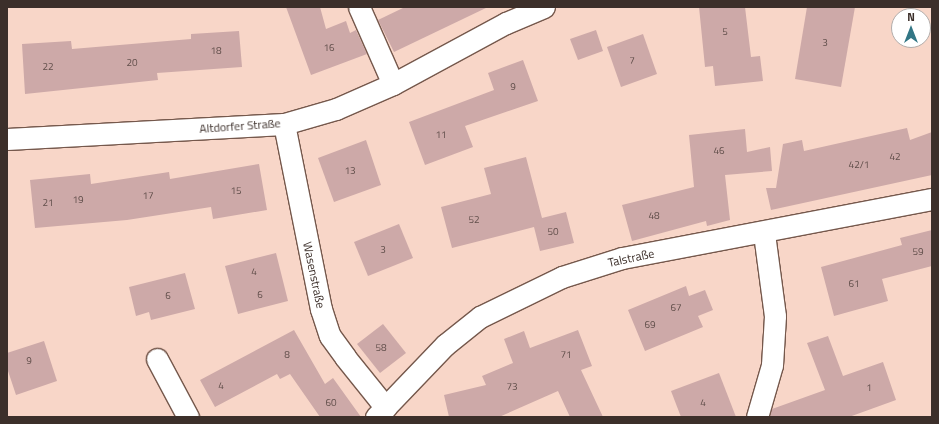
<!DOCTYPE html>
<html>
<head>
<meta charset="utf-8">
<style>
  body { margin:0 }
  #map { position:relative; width:939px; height:424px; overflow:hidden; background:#f8d6c8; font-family:"Titillium Web",sans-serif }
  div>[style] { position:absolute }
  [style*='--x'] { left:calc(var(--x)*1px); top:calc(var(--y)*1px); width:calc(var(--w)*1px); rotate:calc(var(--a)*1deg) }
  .building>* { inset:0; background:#cda9a8 }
  .roads { filter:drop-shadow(1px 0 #75584c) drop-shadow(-1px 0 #75584c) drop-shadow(0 1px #75584c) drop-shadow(0 -1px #75584c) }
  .minor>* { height:21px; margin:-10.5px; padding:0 10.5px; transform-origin:10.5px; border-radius:10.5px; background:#fff }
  span { translate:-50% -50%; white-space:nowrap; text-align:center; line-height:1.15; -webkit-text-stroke:3px #fff; paint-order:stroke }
  .number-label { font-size:10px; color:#604e4a }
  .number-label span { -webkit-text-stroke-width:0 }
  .street-label { font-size:12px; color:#3c2f2a }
  .frame { position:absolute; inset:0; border:8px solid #3c2f2a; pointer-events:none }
  .north { position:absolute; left:891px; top:8px; width:40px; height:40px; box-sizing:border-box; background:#fff; border:1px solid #b1acaa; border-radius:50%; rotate:0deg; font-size:11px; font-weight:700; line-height:16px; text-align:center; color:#3c2f2a }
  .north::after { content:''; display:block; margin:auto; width:14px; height:18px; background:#327685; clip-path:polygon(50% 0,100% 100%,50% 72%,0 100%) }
</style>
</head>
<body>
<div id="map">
  <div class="building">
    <i style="clip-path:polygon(286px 7px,320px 7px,326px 29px,346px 21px,350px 33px,356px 30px,367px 54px,311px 75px)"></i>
    <i style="clip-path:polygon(405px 7px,488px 7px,394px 52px,378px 20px)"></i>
    <i style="clip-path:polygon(699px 7px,745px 7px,751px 57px,760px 56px,763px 81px,715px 86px,713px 66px,705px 67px)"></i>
    <i style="clip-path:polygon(807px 7px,855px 7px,841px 87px,795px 79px)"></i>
    <i style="clip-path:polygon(596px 30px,603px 51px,578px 60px,570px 39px)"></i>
    <i style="clip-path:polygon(239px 31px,242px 67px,157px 73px,158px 80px,25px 94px,22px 44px,71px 41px,72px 49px,191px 39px,191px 34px)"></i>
    <i style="clip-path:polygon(643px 34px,657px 74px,621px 87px,607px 47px)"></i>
    <i style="clip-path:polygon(523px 60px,538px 101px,465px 126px,473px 147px,425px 165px,409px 122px,494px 90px,488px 73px)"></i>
    <i style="clip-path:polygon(907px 128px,910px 140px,932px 132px,932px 175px,771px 210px,766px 188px,776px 188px,783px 144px,802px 140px,804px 151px)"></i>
    <i style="clip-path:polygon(745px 129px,747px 152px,770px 147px,772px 171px,725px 175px,730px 220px,707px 226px,706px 221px,632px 241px,622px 205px,694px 187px,689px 135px)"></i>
    <i style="clip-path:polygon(366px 140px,381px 185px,334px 202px,318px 158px)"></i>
    <i style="clip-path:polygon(526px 157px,542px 218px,566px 212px,574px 243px,540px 251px,534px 227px,452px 248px,441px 207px,491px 194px,484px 168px)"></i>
    <i style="clip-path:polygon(259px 164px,267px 210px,213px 219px,211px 207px,127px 220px,35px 228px,30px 180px,90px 174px,91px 184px,169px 172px,170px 179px)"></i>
    <i style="clip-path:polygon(399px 224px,413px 258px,368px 276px,354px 242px)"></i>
    <i style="clip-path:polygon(932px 230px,932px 266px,882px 279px,888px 301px,834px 316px,821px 267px,902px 245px,900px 238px)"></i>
    <i style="clip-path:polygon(276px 253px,288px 301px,238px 314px,225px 266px)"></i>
    <i style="clip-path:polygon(185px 273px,195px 309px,151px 320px,149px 312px,136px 316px,129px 287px)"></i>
    <i style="clip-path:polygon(686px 286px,689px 296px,705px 290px,713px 310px,698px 316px,703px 327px,645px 351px,628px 310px)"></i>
    <i style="clip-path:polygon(383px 324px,406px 353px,380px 373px,357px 344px)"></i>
    <i style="clip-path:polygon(294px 330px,325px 384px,333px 378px,361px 417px,320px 417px,290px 374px,280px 379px,277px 374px,215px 407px,200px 380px)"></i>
    <i style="clip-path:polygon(578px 330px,592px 366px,581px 370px,603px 417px,570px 417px,558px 391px,499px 417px,449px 417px,444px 395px,486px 385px,482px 376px,513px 363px,504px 339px,524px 331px,530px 348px)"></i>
    <i style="clip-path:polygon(828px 336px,843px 376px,883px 362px,896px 400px,849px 417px,769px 417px,772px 409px,825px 390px,807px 343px)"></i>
    <i style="clip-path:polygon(44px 341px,57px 381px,16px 395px,7px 368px,7px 353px)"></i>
    <i style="clip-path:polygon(719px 373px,736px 417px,681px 417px,671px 391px)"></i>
  </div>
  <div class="roads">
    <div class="minor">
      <i style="--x:359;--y:7;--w:84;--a:66.2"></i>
      <i style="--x:284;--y:124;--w:189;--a:78.7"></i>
      <i style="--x:321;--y:309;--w:28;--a:72"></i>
      <i style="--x:330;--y:336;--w:26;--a:54"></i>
      <i style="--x:345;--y:357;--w:65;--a:51.2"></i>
      <i style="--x:7;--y:139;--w:277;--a:-3.1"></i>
      <i style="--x:284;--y:124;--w:54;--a:-16.1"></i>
      <i style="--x:336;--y:109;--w:62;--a:-23.7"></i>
      <i style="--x:393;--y:84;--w:128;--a:-28.4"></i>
      <i style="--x:506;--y:23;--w:41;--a:-22.8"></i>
      <i style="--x:157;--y:359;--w:66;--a:61.9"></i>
      <i style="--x:376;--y:417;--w:100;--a:-46.2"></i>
      <i style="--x:445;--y:345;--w:45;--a:-38.7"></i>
      <i style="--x:480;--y:317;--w:91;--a:-26"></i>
      <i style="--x:562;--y:277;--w:63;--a:-17.6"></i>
      <i style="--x:622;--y:258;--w:316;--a:-10.8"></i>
      <i style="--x:757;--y:417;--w:54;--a:-73.9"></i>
      <i style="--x:772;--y:365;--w:49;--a:-86.5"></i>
      <i style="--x:775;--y:316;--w:83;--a:-97.6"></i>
    </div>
  </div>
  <div class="number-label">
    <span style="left:725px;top:32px">5</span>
    <span style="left:825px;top:43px">3</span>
    <span style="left:329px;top:48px">16</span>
    <span style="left:216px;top:51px">18</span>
    <span style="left:632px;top:61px">7</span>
    <span style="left:132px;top:63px">20</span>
    <span style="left:48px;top:67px">22</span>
    <span style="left:513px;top:87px">9</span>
    <span style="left:441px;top:135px">11</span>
    <span style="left:719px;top:151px">46</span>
    <span style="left:895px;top:157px">42</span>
    <span style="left:859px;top:165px">42/1</span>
    <span style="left:350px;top:171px">13</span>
    <span style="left:236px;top:191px">15</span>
    <span style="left:148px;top:196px">17</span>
    <span style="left:78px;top:200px">19</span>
    <span style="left:48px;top:203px">21</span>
    <span style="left:654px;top:216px">48</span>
    <span style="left:474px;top:220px">52</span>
    <span style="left:553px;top:232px">50</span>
    <span style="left:383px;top:250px">3</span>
    <span style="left:918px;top:252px">59</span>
    <span style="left:254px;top:272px">4</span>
    <span style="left:854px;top:284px">61</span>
    <span style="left:260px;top:295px">6</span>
    <span style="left:168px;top:296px">6</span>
    <span style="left:676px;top:308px">67</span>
    <span style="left:650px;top:325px">69</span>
    <span style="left:381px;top:348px">58</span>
    <span style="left:287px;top:355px">8</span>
    <span style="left:566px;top:355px">71</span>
    <span style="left:29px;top:361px">9</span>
    <span style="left:221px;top:386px">4</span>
    <span style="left:512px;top:387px">73</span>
    <span style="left:869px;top:388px">1</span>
    <span style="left:331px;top:403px">60</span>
    <span style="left:703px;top:403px">4</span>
  </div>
  <div class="street-label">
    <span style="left:240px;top:126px;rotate:-4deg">Altdorfer Straße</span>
    <span style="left:631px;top:258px;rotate:-12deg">Talstraße</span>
    <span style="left:314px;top:275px;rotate:78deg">Wasenstraße</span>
  </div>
  <div class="frame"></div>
  <div class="north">N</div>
</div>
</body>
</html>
